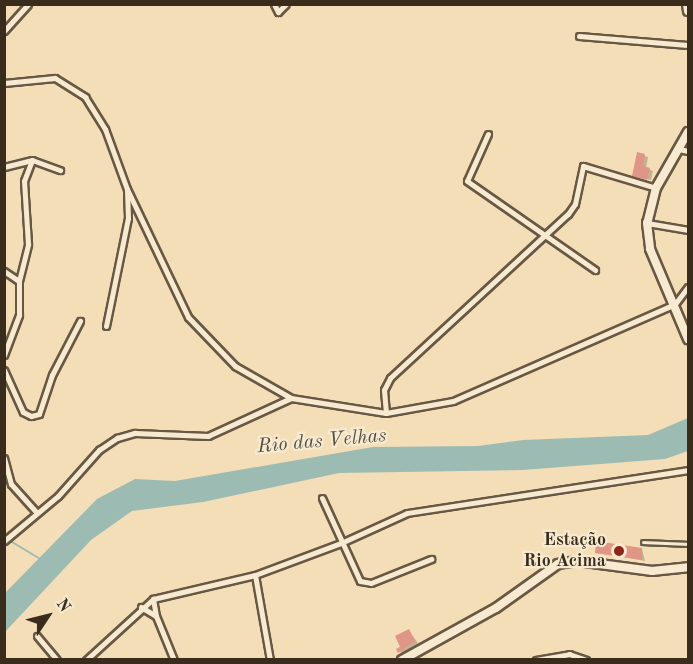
<!DOCTYPE html>
<html>
<head>
<meta charset="utf-8">
<style>
  body { margin:0 }
  #map { position:relative; width:693px; height:664px; overflow:hidden; background:#f4deb7; font-family:"Old Standard TT",serif }
  div>[style] { position:absolute }
  [style*='--x'] { left:calc(var(--x)*1px); top:calc(var(--y)*1px); width:calc(var(--w)*1px); rotate:calc(var(--a)*1deg) }
  .water>* { inset:0; background:#9cbcb3 }
  .shadow>* { inset:0; background:#0003 }
  .stream>* { height:2px; margin:-1px; padding:0 1px; transform-origin:1px; border-radius:1px; background:#9cbcb3 }
  .building>* { inset:0; background:#e09687 }
  .roads { filter:drop-shadow(2px 0 #685843) drop-shadow(-2px 0 #685843) drop-shadow(0 2px #685843) drop-shadow(0 -2px #685843) }
  .lane>* { height:3px; margin:-1.5px; padding:0 1.5px; transform-origin:1.5px; border-radius:1.5px; background:#f8ead0 }
  .street>* { height:5px; margin:-2.5px; padding:0 2.5px; transform-origin:2.5px; border-radius:2.5px; background:#f8ead0 }
  .secondary>* { height:8px; margin:-4px; padding:0 4px; transform-origin:4px; border-radius:4px; background:#f8ead0 }
  .dots>* { width:16px; height:16px; translate:-50% -50%; box-sizing:border-box; border:3px solid #f8ead0; border-radius:50% }
  span { translate:-50% -50%; white-space:nowrap; text-align:center; line-height:1.15; -webkit-text-stroke:4.5px #f8ead0; paint-order:stroke }
  .poi-label { font-size:18px; color:#392c1c; font-weight:700 }
  .right { translate:-100% -50%; text-align:right }
  .water-label { font-size:20px; color:#525042; font-style:italic }
  .frame { position:absolute; inset:0; border:6px solid #392c1c; pointer-events:none }
  .north { position:absolute; left:18px; top:586px; width:60px; height:60px; -webkit-text-stroke:4px #f8ead0; paint-order:stroke; rotate:55deg; font-size:16px; font-weight:700; line-height:24px; text-align:center; color:#392c1c }
  .north::after { content:''; display:block; margin:auto; width:21px; height:27px; background:#392c1c; clip-path:polygon(50% 0,100% 100%,50% 72%,0 100%) }
</style>
</head>
<body>
<div id="map">
  <div class="water">
    <i style="clip-path:polygon(688px 418px,688px 451px,665px 459px,523px 470px,339px 473px,203px 502px,132px 511px,91px 540px,5px 632px,6px 592px,97px 499px,135px 479px,175px 481px,373px 447px,478px 446px,523px 440px,648px 435px)"></i>
  </div>
  <div class="shadow">
    <i style="clip-path:polygon(638px 154px,648px 157px,646px 168px,653px 171px,651px 180px,637px 177px)"></i>
    <i style="clip-path:polygon(642px 549px,645px 561px,597px 552px)"></i>
    <i style="clip-path:polygon(409px 631px,418px 643px,403px 654px,398px 650px)"></i>
  </div>
  <div class="stream">
    <i style="--x:12;--y:542;--w:33;--a:31"></i>
  </div>
  <div class="building">
    <i style="clip-path:polygon(637px 152px,645px 154px,643px 166px,650px 168px,647px 180px,632px 176px)"></i>
    <i style="clip-path:polygon(596px 541px,642px 548px,642px 560px,595px 553px)"></i>
    <i style="clip-path:polygon(409px 629px,415px 641px,398px 653px,396px 649px,400px 647px,395px 636px)"></i>
  </div>
  <div class="roads">
    <div class="lane">
      <i style="--x:643;--y:542;--w:45;--a:2.5"></i>
    </div>
    <div class="street">
      <i style="--x:274;--y:4;--w:9;--a:63"></i>
      <i style="--x:278;--y:12;--w:11;--a:-45"></i>
      <i style="--x:4;--y:31;--w:36;--a:-48"></i>
      <i style="--x:579;--y:36;--w:109;--a:4.7"></i>
      <i style="--x:4;--y:83;--w:51;--a:-5.6"></i>
      <i style="--x:55;--y:78;--w:36;--a:32"></i>
      <i style="--x:85;--y:97;--w:38;--a:58"></i>
      <i style="--x:105;--y:129;--w:64;--a:69.9"></i>
      <i style="--x:127;--y:189;--w:142;--a:64.5"></i>
      <i style="--x:188;--y:317;--w:68;--a:46.2"></i>
      <i style="--x:235;--y:366;--w:64;--a:29.7"></i>
      <i style="--x:488;--y:134;--w:51;--a:114.1"></i>
      <i style="--x:467;--y:181;--w:156;--a:34.8"></i>
      <i style="--x:679;--y:149;--w:9;--a:13"></i>
      <i style="--x:4;--y:167;--w:29;--a:-14"></i>
      <i style="--x:647;--y:223;--w:42;--a:9.7"></i>
      <i style="--x:4;--y:271;--w:18;--a:34"></i>
      <i style="--x:106;--y:326;--w:110;--a:-78.5"></i>
      <i style="--x:128;--y:218;--w:28;--a:-92"></i>
      <i style="--x:4;--y:355;--w:43;--a:-69.4"></i>
      <i style="--x:19;--y:315;--w:34;--a:-90"></i>
      <i style="--x:19;--y:281;--w:38;--a:-76"></i>
      <i style="--x:28;--y:244;--w:63;--a:-93.6"></i>
      <i style="--x:24;--y:181;--w:22;--a:-69"></i>
      <i style="--x:32;--y:160;--w:30;--a:20"></i>
      <i style="--x:4;--y:370;--w:46;--a:65.7"></i>
      <i style="--x:23;--y:412;--w:9;--a:27"></i>
      <i style="--x:31;--y:416;--w:8;--a:-14"></i>
      <i style="--x:39;--y:414;--w:41;--a:-71.6"></i>
      <i style="--x:52;--y:375;--w:61;--a:-62.6"></i>
      <i style="--x:386;--y:413;--w:23;--a:-95"></i>
      <i style="--x:384;--y:390;--w:13;--a:-63"></i>
      <i style="--x:390;--y:378;--w:242;--a:-42.7"></i>
      <i style="--x:568;--y:214;--w:12;--a:-55"></i>
      <i style="--x:575;--y:204;--w:39;--a:-78"></i>
      <i style="--x:583;--y:166;--w:76;--a:16.8"></i>
      <i style="--x:4;--y:458;--w:27;--a:75"></i>
      <i style="--x:11;--y:484;--w:39;--a:48"></i>
      <i style="--x:322;--y:498;--w:91;--a:65.4"></i>
      <i style="--x:360;--y:581;--w:11;--a:10"></i>
      <i style="--x:371;--y:583;--w:65;--a:-21.8"></i>
      <i style="--x:4;--y:541;--w:70;--a:-39.8"></i>
      <i style="--x:58;--y:496;--w:62;--a:-48.3"></i>
      <i style="--x:99;--y:450;--w:22;--a:-34"></i>
      <i style="--x:117;--y:438;--w:19;--a:-16"></i>
      <i style="--x:135;--y:433;--w:73;--a:2.4"></i>
      <i style="--x:208;--y:436;--w:91;--a:-24.6"></i>
      <i style="--x:291;--y:398;--w:96;--a:9"></i>
      <i style="--x:386;--y:413;--w:68;--a:-10.2"></i>
      <i style="--x:453;--y:401;--w:242;--a:-23.6"></i>
      <i style="--x:675;--y:304;--w:21;--a:-53"></i>
      <i style="--x:255;--y:575;--w:86;--a:80"></i>
      <i style="--x:153;--y:599;--w:17;--a:80"></i>
      <i style="--x:156;--y:616;--w:48;--a:67.8"></i>
      <i style="--x:141;--y:607;--w:17;--a:31"></i>
      <i style="--x:37;--y:636;--w:31;--a:50"></i>
      <i style="--x:86;--y:660;--w:91;--a:-42.3"></i>
      <i style="--x:153;--y:599;--w:105;--a:-13.2"></i>
      <i style="--x:255;--y:575;--w:92;--a:-20.4"></i>
      <i style="--x:341;--y:543;--w:72;--a:-24.4"></i>
      <i style="--x:407;--y:513;--w:284;--a:-8.7"></i>
      <i style="--x:536;--y:660;--w:34;--a:-10"></i>
      <i style="--x:569;--y:654;--w:18;--a:19"></i>
    </div>
    <div class="secondary">
      <i style="--x:687;--y:4;--w:7;--a:82"></i>
      <i style="--x:688;--y:132;--w:64;--a:119.7"></i>
      <i style="--x:656;--y:188;--w:36;--a:104"></i>
      <i style="--x:647;--y:223;--w:26;--a:83"></i>
      <i style="--x:650;--y:249;--w:98;--a:67.1"></i>
      <i style="--x:402;--y:660;--w:107;--a:-29"></i>
      <i style="--x:496;--y:608;--w:76;--a:-35.4"></i>
      <i style="--x:558;--y:564;--w:19;--a:-9"></i>
      <i style="--x:577;--y:561;--w:76;--a:7.6"></i>
      <i style="--x:652;--y:571;--w:36;--a:-6"></i>
    </div>
  </div>
  <div class="dots">
    <i style="left:619px;top:551px;background:#8f2418"></i>
  </div>
  <div class="poi-label">
    <span class="right" style="left:606px;top:551px">Estação<br>Rio Acima</span>
  </div>
  <div class="water-label">
    <span style="left:322px;top:442px;rotate:-5deg">Rio das Velhas</span>
  </div>
  <div class="frame"></div>
  <div class="north">N</div>
</div>
</body>
</html>
